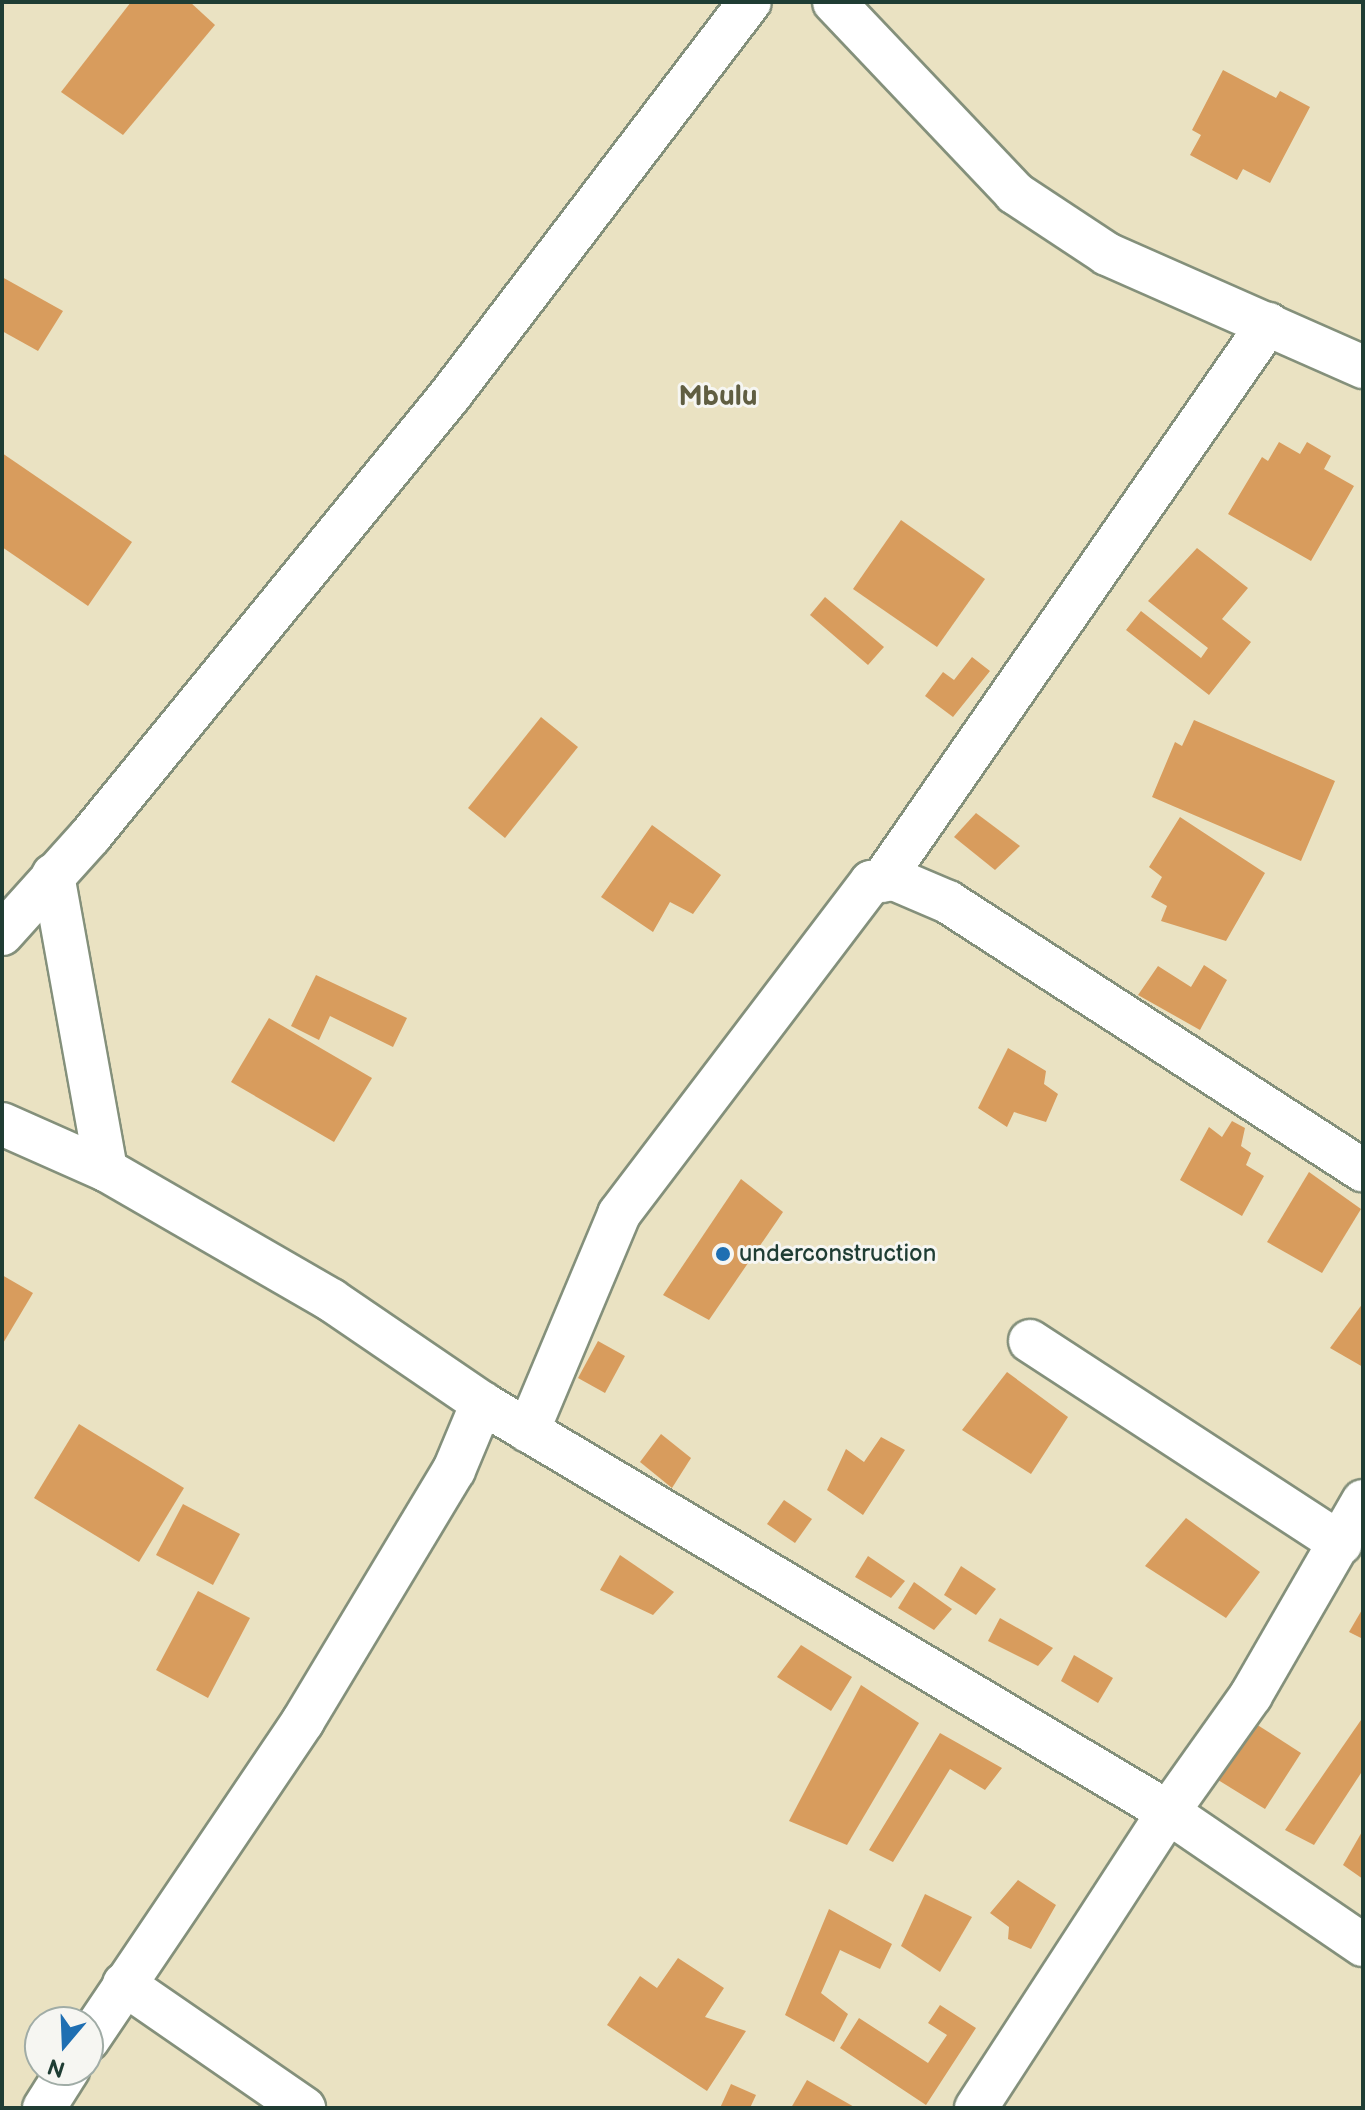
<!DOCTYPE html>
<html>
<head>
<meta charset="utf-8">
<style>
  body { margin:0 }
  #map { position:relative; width:1365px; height:2110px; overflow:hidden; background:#eae2c2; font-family:"Balsamiq Sans",sans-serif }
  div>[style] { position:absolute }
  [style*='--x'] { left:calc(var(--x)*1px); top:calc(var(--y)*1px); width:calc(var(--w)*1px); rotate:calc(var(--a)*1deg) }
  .building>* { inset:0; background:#d89c5d }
  .roads { filter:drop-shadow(2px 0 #84907b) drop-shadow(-2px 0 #84907b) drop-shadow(0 2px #84907b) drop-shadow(0 -2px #84907b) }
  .street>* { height:42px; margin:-21px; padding:0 21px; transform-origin:21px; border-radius:21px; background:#fff }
  .dots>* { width:22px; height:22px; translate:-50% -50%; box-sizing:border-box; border:4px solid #f6f6f2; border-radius:50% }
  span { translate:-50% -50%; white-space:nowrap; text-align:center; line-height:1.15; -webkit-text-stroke:6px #f6f6f2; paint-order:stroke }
  .poi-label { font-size:24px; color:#1f3d34 }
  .left { translate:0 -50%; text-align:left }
  .quarter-label { font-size:28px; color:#605e42; font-weight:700 }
  .frame { position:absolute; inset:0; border:4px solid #1f3d34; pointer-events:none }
  .north { position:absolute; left:24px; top:2006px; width:80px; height:80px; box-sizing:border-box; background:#f6f6f2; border:2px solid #a0aca6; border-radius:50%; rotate:199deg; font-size:22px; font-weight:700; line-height:32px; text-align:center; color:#1f3d34 }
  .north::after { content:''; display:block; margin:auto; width:28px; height:36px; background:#1f6fb2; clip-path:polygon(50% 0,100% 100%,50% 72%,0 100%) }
</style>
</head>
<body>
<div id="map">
  <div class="building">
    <i style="clip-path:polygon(131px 2px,190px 2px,215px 25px,123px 135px,61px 92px)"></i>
    <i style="clip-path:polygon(1223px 70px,1276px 98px,1280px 91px,1310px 107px,1270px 183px,1243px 169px,1237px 180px,1190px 155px,1201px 135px,1192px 130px)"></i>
    <i style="clip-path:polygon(2px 277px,63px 311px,38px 351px,2px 331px)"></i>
    <i style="clip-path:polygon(1279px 442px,1300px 454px,1307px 442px,1331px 456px,1324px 469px,1354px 486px,1311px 561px,1228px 514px,1262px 457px,1268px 461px)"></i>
    <i style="clip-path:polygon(2px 453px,132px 542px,88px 606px,2px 547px)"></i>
    <i style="clip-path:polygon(901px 520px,985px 579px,937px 647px,853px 589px)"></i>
    <i style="clip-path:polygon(1197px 548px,1248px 588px,1222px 619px,1251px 642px,1209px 695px,1126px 630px,1141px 611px,1201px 658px,1208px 648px,1148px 601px)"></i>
    <i style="clip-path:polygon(825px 597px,884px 647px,868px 665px,810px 615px)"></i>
    <i style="clip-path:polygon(972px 657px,990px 671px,953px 717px,925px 696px,943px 672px,954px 680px)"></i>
    <i style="clip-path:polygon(541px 717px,578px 747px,505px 838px,468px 808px)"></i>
    <i style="clip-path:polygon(1194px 720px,1335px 781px,1301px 861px,1152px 797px,1175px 742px,1182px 746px)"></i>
    <i style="clip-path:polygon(976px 813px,1020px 846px,995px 870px,954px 837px)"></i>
    <i style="clip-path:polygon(1180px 817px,1265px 873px,1226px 941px,1161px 921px,1167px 906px,1151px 897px,1162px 877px,1149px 867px)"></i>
    <i style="clip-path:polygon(652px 825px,721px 875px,693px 914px,670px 902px,653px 932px,601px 897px)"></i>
    <i style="clip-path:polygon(1204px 965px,1227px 980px,1200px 1030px,1138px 995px,1158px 966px,1191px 987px)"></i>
    <i style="clip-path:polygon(316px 975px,407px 1018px,393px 1047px,330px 1016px,319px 1040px,291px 1026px)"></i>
    <i style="clip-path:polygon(269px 1018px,372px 1078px,334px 1142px,231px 1082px)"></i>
    <i style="clip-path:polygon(1008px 1048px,1046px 1071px,1044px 1084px,1058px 1094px,1046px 1122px,1014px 1112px,1007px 1127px,978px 1108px)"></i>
    <i style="clip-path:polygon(1232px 1121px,1245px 1128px,1241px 1146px,1251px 1153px,1246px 1165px,1264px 1176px,1242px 1216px,1180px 1180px,1209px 1127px,1222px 1137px)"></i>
    <i style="clip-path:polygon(1309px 1172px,1361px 1209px,1322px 1273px,1267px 1242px)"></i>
    <i style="clip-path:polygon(741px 1179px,783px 1212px,709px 1320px,663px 1295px)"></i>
    <i style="clip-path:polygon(2px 1275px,33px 1293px,2px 1345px)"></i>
    <i style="clip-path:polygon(1363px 1303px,1363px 1367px,1330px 1348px)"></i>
    <i style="clip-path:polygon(598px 1341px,625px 1356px,605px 1393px,578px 1378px)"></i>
    <i style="clip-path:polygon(1007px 1372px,1068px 1417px,1031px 1474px,962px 1430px)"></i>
    <i style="clip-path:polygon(79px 1424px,184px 1488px,139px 1562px,34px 1498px)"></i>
    <i style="clip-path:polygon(661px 1434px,691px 1458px,672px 1488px,640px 1462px)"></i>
    <i style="clip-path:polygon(881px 1437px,905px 1450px,863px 1515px,827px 1490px,846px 1449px,864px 1462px)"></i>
    <i style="clip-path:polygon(784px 1500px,812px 1519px,795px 1543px,767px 1524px)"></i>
    <i style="clip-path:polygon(183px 1504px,240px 1534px,213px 1585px,156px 1555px)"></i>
    <i style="clip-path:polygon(1186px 1518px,1260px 1572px,1226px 1618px,1145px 1566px)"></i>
    <i style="clip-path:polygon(620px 1555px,674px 1592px,653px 1615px,600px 1590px)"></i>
    <i style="clip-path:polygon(868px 1556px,905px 1581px,891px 1598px,855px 1577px)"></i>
    <i style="clip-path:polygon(961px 1566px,996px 1589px,976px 1615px,944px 1595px)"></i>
    <i style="clip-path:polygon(914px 1582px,952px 1609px,934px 1630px,898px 1608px)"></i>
    <i style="clip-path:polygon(198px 1591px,250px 1618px,208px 1698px,156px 1670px)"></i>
    <i style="clip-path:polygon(1363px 1608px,1363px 1639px,1349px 1632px)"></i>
    <i style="clip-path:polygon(1000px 1618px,1053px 1648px,1038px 1666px,988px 1641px)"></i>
    <i style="clip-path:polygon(801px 1645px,852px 1677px,831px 1711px,777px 1677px)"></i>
    <i style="clip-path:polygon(1074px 1655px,1113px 1678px,1098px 1703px,1061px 1681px)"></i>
    <i style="clip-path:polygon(861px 1685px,919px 1723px,847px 1845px,789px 1821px)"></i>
    <i style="clip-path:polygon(1245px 1717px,1301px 1753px,1265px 1809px,1210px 1775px)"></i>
    <i style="clip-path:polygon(1361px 1720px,1363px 1770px,1314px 1845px,1285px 1830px)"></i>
    <i style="clip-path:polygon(940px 1733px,1002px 1768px,985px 1790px,950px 1769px,893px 1862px,869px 1850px)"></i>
    <i style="clip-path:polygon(1363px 1830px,1363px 1879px,1343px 1865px)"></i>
    <i style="clip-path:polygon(1018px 1880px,1056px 1905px,1031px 1949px,1008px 1939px,1009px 1927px,990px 1913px)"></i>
    <i style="clip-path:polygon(925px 1894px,972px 1917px,940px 1972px,901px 1946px)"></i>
    <i style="clip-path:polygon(829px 1909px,892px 1944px,880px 1969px,840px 1950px,821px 1993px,848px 2014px,834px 2042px,785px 2015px)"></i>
    <i style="clip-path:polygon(678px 1958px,724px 1988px,705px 2017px,746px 2031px,707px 2091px,607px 2025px,640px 1976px,657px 1988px)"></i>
    <i style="clip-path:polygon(940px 2005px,976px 2028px,926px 2105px,840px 2048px,859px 2018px,928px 2063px,947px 2035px,928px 2023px)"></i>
    <i style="clip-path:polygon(807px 2080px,856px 2108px,791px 2108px)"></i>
    <i style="clip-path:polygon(731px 2084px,756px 2095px,750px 2108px,720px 2108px)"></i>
  </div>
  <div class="roads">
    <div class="street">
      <i style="--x:834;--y:2;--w:263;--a:46.5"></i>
      <i style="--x:1015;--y:193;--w:110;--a:33.5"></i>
      <i style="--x:1107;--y:254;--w:280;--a:23.8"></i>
      <i style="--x:53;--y:875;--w:300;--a:79.8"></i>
      <i style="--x:882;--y:881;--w:678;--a:-55.28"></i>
      <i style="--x:2;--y:934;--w:133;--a:-48"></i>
      <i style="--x:91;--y:835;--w:569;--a:-50.77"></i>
      <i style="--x:451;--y:394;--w:493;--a:-52.7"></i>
      <i style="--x:2;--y:1124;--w:114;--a:23.9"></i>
      <i style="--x:106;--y:1170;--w:260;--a:30"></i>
      <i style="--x:331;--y:1300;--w:183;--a:34.3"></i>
      <i style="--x:482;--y:1403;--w:799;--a:30.8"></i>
      <i style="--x:1168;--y:1812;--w:236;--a:34.3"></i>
      <i style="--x:1030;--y:1341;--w:371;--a:33.1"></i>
      <i style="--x:528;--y:1431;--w:235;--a:-67.2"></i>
      <i style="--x:619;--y:1214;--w:417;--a:-52.8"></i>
      <i style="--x:871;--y:882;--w:23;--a:-7"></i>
      <i style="--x:894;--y:879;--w:59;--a:23.1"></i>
      <i style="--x:948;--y:902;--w:494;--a:32.9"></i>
      <i style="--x:124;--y:1984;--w:219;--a:34.6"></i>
      <i style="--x:88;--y:2040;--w:385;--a:-56"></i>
      <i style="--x:303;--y:1721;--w:293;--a:-59"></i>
      <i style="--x:454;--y:1470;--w:73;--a:-67.3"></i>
      <i style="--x:44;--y:2108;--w:45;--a:-57.7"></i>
      <i style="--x:976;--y:2108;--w:353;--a:-57"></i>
      <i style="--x:1168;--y:1812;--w:143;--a:-54.6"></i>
      <i style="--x:1251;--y:1695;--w:224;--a:-60"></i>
    </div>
  </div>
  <div class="dots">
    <i style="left:723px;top:1254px;background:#1f6fb2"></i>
  </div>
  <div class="poi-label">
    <span class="left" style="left:739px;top:1254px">underconstruction</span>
  </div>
  <div class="quarter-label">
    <span style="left:718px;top:397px">Mbulu</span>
  </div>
  <div class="frame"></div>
  <div class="north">N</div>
</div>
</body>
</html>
